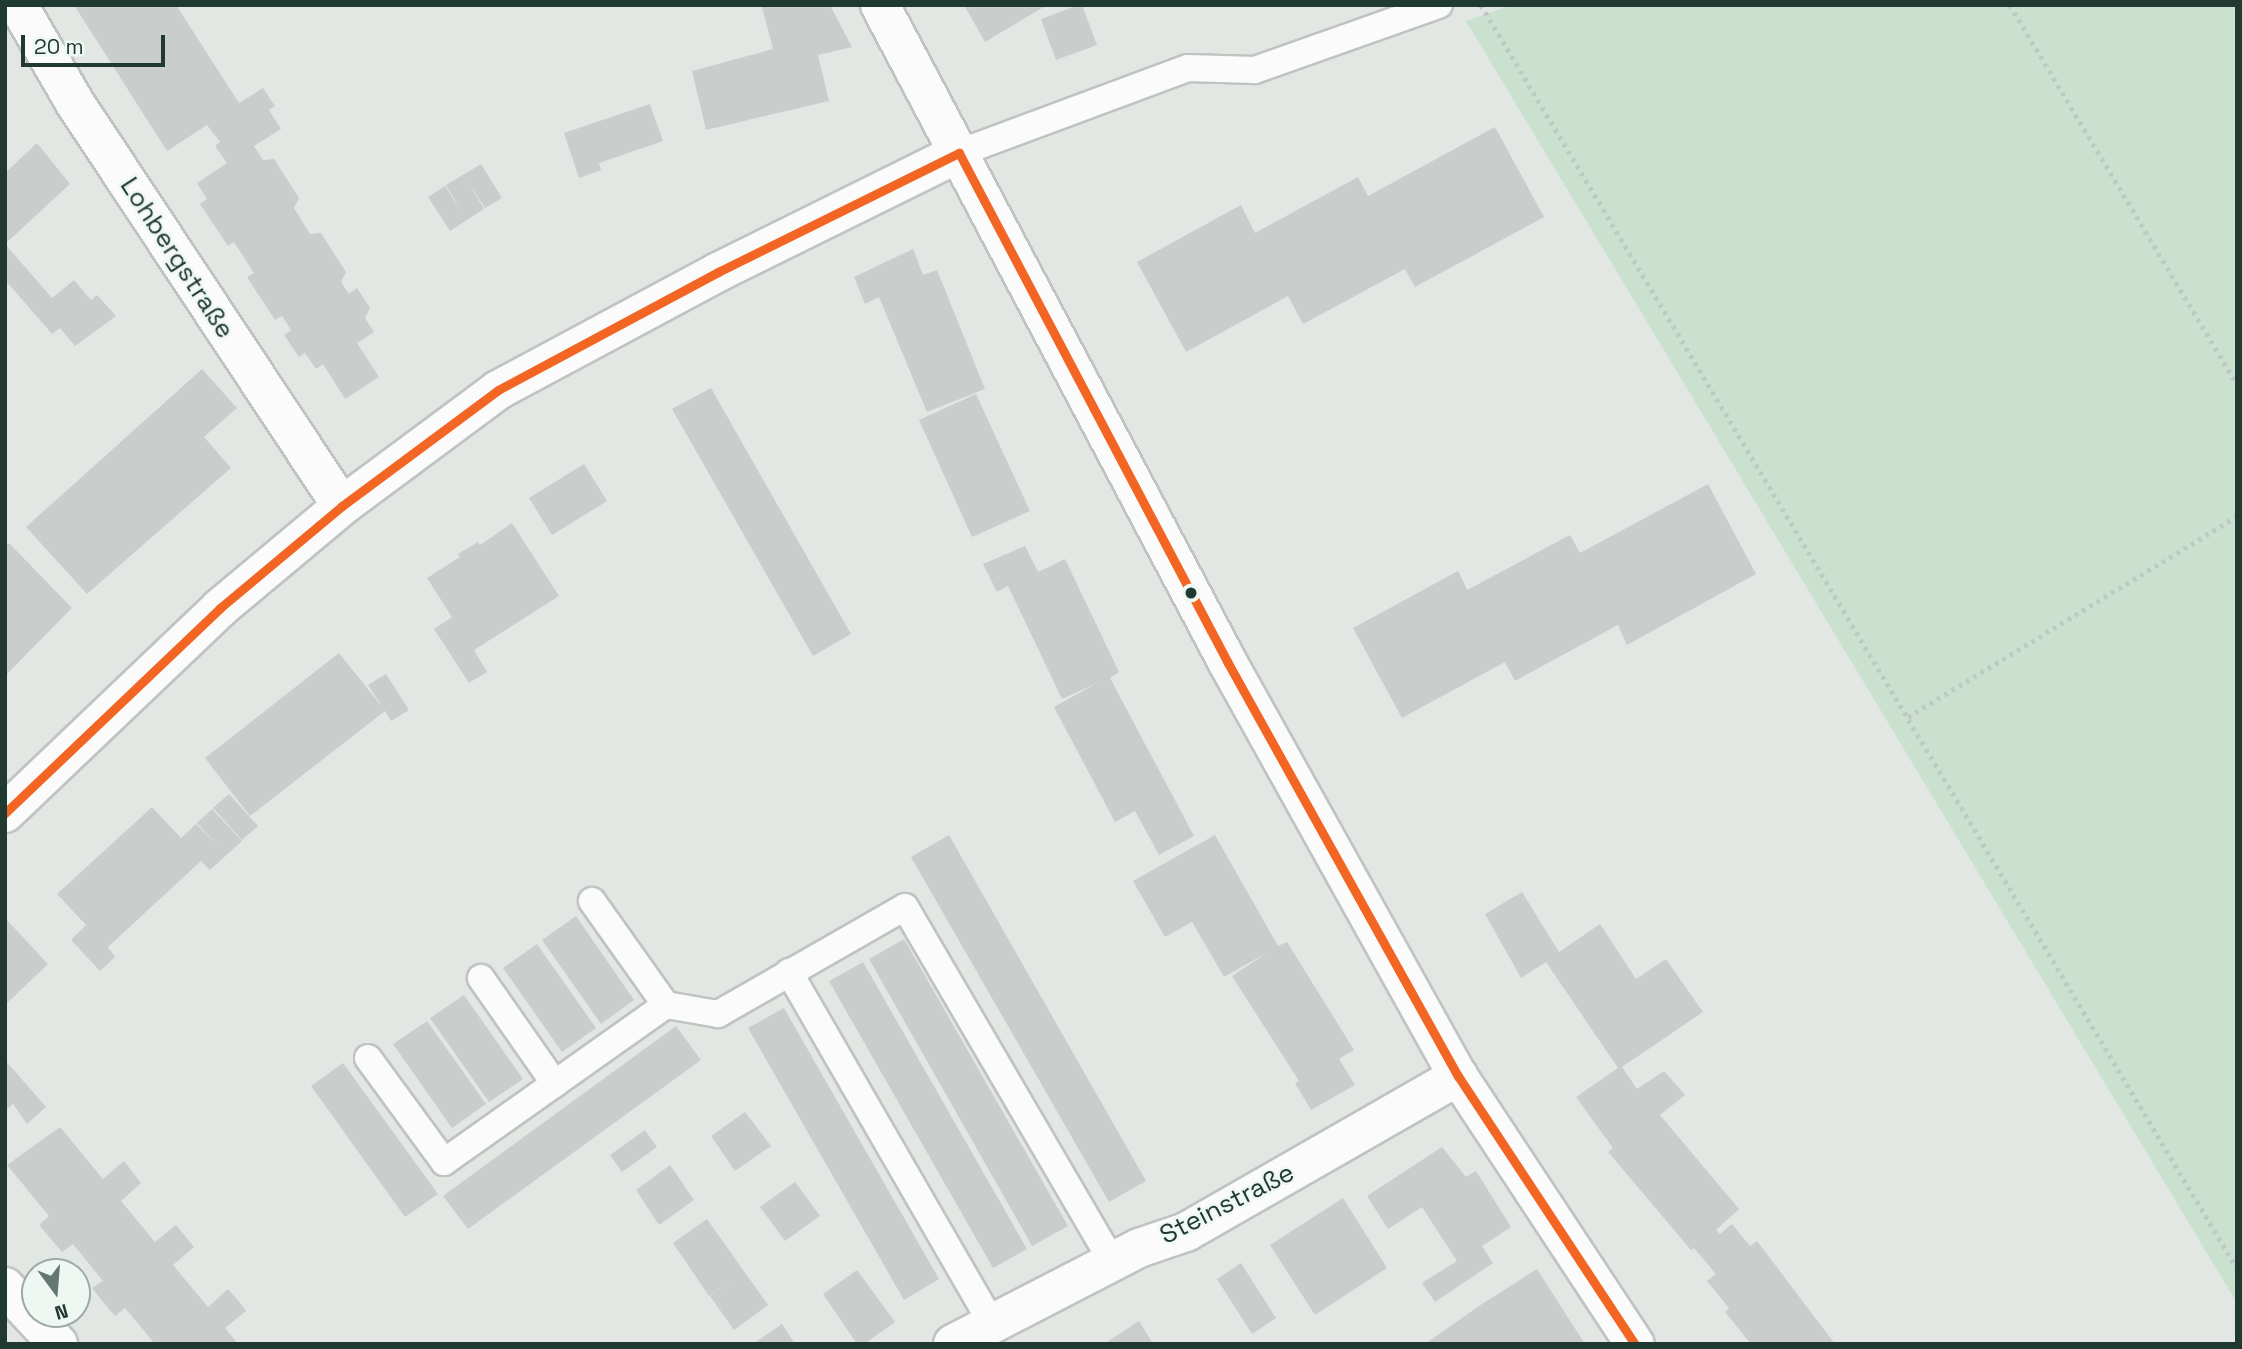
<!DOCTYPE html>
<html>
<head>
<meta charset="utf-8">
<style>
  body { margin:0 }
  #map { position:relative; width:2242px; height:1349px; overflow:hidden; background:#e2e7e4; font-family:"Space Grotesk",sans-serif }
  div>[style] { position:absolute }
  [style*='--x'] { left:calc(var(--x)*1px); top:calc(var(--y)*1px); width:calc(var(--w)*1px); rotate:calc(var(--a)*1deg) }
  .green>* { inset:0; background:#cae1cf }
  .building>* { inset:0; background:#c9cecc }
  .path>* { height:4.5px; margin-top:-2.25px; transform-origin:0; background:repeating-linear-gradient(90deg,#bfc8c5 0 3.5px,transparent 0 8.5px) }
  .roads { filter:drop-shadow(2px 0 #bfc4c1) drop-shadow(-2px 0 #bfc4c1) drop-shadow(0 2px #bfc4c1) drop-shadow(0 -2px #bfc4c1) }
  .service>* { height:26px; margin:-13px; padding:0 13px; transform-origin:13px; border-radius:13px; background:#fbfbfb }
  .minor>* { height:38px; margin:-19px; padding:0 19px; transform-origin:19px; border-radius:19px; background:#fbfbfb }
  .bus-1>* { height:9px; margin:-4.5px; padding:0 4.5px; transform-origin:4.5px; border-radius:4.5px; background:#f26522 }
  .dots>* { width:19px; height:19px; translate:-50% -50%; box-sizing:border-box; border:4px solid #eff7f2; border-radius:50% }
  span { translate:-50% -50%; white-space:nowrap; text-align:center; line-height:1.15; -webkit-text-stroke:5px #eff7f2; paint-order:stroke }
  .street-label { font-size:26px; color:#203a31 }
  .frame { position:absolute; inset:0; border:7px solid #203a31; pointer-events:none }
  .north { position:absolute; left:21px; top:1258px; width:70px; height:70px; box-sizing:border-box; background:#eff7f2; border:2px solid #9caba5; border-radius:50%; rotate:164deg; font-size:19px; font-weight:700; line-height:28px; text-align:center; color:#203a31 }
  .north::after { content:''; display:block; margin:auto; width:24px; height:32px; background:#647770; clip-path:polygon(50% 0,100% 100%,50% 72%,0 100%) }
  .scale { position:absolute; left:21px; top:35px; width:144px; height:32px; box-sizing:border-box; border:4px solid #203a31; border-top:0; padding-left:9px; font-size:21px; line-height:24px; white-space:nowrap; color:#203a31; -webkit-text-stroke:5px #eff7f2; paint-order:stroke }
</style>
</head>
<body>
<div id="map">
  <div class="green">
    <i style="clip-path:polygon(1512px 5px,2237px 5px,2237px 1303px,1466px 21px)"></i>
  </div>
  <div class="building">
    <i style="clip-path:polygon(74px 5px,176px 5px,239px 103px,263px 88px,275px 106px,269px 110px,281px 129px,254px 146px,263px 160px,274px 159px,299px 198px,294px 208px,310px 234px,321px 233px,346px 272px,341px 282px,349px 294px,357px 288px,370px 308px,365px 318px,374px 332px,357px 343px,379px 377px,345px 399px,323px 364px,316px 369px,305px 353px,299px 357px,284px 335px,291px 330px,282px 316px,275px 320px,247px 277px,254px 273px,234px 242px,228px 246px,200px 204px,207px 199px,197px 183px,227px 163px,215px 146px,220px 142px,207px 125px,167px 151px)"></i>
    <i style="clip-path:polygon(772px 5px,830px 5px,852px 47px,818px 55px,829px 101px,706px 130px,692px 71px,773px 49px,762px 7px)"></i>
    <i style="clip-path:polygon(964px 5px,1047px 5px,985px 42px)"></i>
    <i style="clip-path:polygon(1078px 5px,1082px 5px,1097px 45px,1056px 60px,1041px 19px)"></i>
    <i style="clip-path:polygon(650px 104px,663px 141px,599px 163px,601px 170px,579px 178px,564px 133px)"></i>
    <i style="clip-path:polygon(1495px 127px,1544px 217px,1415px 287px,1405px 269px,1303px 324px,1288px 296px,1186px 352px,1137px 262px,1241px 205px,1255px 233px,1358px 177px,1368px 196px)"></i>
    <i style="clip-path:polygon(37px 143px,70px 184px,5px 244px,52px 298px,74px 280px,91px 300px,97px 295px,116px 316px,75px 346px,60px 328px,52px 334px,5px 280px,5px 173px)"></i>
    <i style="clip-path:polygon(481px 164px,502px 198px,485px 208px,468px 182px,484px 209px,450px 231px,428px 197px,445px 186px,462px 212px,446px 185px)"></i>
    <i style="clip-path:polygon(913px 249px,923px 275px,937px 270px,985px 389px,927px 412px,879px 297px,865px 304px,854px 277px)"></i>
    <i style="clip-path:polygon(202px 369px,237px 408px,204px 437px,231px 468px,87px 594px,26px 527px)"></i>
    <i style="clip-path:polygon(711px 388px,851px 634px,813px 656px,672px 409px)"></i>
    <i style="clip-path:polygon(976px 394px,1030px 511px,972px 537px,919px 420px)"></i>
    <i style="clip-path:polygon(584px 464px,607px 501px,552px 535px,529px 498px)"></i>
    <i style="clip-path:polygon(1708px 484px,1756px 574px,1627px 645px,1618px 625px,1515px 681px,1505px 662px,1402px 718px,1353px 628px,1458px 571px,1476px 608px,1467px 590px,1570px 535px,1580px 553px)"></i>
    <i style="clip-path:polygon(512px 523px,559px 596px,474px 650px,487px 672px,469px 683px,434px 629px,452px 617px,427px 578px,460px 557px,458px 554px,478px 542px,480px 545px)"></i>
    <i style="clip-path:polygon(9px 543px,72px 608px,5px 676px,5px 547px)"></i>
    <i style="clip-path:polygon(1025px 546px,1038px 572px,1065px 559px,1119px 672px,1110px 678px,1194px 836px,1159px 855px,1135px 811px,1115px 822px,1054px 707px,1097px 683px,1062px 699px,1008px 586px,997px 592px,983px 564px)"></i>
    <i style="clip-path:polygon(339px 653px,383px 708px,368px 685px,386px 674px,409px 710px,391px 721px,385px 711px,250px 816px,205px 758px)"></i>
    <i style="clip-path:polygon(229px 794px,258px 826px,242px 840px,213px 808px)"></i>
    <i style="clip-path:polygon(152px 807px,181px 838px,196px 824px,218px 846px,197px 823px,212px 809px,242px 841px,210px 870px,201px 861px,108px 947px,115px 957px,100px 971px,71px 940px,86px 925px,57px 894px)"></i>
    <i style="clip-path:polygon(949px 835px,1146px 1181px,1109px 1202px,911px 857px)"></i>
    <i style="clip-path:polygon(1215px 835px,1278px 946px,1287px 942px,1354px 1050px,1339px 1059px,1355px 1085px,1311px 1110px,1295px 1083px,1299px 1081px,1232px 976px,1268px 952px,1224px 977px,1192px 922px,1165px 937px,1133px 881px)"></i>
    <i style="clip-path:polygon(1522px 892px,1559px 952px,1600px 924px,1636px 979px,1666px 959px,1703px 1012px,1622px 1067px,1637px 1089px,1664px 1071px,1685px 1095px,1660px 1115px,1739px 1209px,1716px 1230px,1720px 1234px,1732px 1224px,1750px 1246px,1757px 1241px,1835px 1344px,1751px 1344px,1725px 1312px,1729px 1308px,1707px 1281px,1716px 1274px,1694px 1248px,1691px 1250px,1608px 1152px,1613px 1148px,1576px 1097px,1618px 1068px,1546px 962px,1521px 978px,1485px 914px)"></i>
    <i style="clip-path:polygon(576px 916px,634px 1000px,601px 1024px,542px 940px)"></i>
    <i style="clip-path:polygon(5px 918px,48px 964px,5px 1005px)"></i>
    <i style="clip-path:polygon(904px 939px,1068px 1226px,1032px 1246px,869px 959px)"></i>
    <i style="clip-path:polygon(537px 944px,596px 1028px,562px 1052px,503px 968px)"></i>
    <i style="clip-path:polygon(863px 962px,1027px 1249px,993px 1268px,829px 981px)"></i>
    <i style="clip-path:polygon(464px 995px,523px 1079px,489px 1102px,430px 1018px)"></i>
    <i style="clip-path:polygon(784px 1008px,939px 1279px,904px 1300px,748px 1028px)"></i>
    <i style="clip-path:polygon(427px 1021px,486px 1104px,452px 1128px,393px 1044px)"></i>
    <i style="clip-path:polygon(676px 1026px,701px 1060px,468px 1229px,443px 1196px)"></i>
    <i style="clip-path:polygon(5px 1060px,46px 1107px,27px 1124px,13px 1104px,5px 1111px)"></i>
    <i style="clip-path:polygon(343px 1063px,438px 1194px,405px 1217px,311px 1086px)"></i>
    <i style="clip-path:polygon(745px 1112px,771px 1146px,735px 1171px,711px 1136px)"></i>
    <i style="clip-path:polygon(60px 1127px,103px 1179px,124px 1161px,141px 1183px,121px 1201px,155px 1242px,176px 1225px,194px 1247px,173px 1265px,208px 1307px,228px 1289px,238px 1300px,246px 1311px,225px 1328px,238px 1344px,155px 1344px,125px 1308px,115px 1316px,104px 1303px,92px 1288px,103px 1281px,73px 1244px,62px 1252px,39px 1225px,49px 1216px,7px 1165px)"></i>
    <i style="clip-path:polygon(645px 1130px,657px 1147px,622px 1172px,610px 1155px)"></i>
    <i style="clip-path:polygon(1442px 1147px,1466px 1177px,1476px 1171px,1511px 1227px,1482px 1246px,1493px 1263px,1435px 1302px,1422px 1283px,1457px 1261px,1422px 1207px,1388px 1229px,1367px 1196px)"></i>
    <i style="clip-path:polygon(670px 1165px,694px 1200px,659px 1225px,636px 1190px)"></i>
    <i style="clip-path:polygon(795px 1182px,820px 1216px,785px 1241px,760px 1207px)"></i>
    <i style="clip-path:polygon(1343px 1198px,1387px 1268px,1315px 1315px,1270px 1245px)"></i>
    <i style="clip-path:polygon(707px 1219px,768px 1305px,734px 1330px,710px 1296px,730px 1281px,709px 1296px,673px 1243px)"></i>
    <i style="clip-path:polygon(1241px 1263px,1276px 1318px,1252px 1334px,1217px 1279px)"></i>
    <i style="clip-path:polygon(1537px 1269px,1585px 1344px,1425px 1344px,1479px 1306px)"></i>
    <i style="clip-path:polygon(857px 1270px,895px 1322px,864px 1344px,857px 1344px,823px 1294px)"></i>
    <i style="clip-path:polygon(1139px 1321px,1153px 1344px,1104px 1344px)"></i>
    <i style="clip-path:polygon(782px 1324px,795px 1344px,753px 1344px)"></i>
  </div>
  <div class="path">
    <i style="--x:1481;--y:5;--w:1472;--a:59.1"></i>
    <i style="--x:2010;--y:5;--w:443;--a:59.1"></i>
    <i style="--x:1908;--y:717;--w:386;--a:-31.4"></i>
  </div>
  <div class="roads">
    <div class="service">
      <i style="--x:959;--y:153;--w:244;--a:-20.4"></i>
      <i style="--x:1188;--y:68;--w:67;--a:1.7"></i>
      <i style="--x:1255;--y:70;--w:195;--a:-19.5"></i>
      <i style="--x:592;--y:901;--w:128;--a:54.6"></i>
      <i style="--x:789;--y:972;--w:405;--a:60"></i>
      <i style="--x:481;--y:978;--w:129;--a:55.1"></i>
      <i style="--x:368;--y:1058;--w:129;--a:53.8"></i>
      <i style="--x:444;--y:1162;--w:272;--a:-35.3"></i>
      <i style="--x:666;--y:1005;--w:53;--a:9.8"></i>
      <i style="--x:718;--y:1014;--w:215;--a:-29.8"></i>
      <i style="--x:905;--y:907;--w:410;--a:59.7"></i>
    </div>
    <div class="minor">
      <i style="--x:18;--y:5;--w:113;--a:59.8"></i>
      <i style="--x:75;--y:103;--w:483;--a:56.5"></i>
      <i style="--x:880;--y:5;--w:744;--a:62.13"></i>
      <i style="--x:1228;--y:663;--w:473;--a:60.9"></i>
      <i style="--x:1458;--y:1076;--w:321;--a:56.6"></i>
      <i style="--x:5;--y:813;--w:297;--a:-43.6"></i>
      <i style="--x:220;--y:608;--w:159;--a:-39.9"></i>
      <i style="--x:342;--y:506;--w:194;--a:-36.6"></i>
      <i style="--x:498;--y:390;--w:250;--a:-28.2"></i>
      <i style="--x:718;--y:272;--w:269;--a:-26.3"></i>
      <i style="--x:5;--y:1287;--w:78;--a:47.1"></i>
      <i style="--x:953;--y:1344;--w:209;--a:-27.3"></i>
      <i style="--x:1139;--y:1248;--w:50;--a:-18.8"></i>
      <i style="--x:1186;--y:1232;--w:314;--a:-29.8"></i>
    </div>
  </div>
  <div class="bus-1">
    <i style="--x:5;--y:813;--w:297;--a:-43.6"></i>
    <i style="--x:220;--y:608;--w:159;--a:-39.9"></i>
    <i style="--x:342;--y:506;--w:194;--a:-36.6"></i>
    <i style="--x:498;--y:390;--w:250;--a:-28.2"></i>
    <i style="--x:718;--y:272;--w:269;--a:-26.3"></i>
    <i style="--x:959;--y:153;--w:577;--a:62.19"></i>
    <i style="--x:1228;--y:663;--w:473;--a:60.9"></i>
    <i style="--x:1458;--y:1076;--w:321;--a:56.6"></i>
  </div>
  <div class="dots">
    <i style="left:1191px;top:593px;background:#203a31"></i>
  </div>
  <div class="street-label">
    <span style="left:177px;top:258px;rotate:57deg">Lohbergstraße</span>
    <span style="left:1227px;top:1204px;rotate:-27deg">Steinstraße</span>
  </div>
  <div class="frame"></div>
  <div class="north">N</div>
  <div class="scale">20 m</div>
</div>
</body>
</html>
